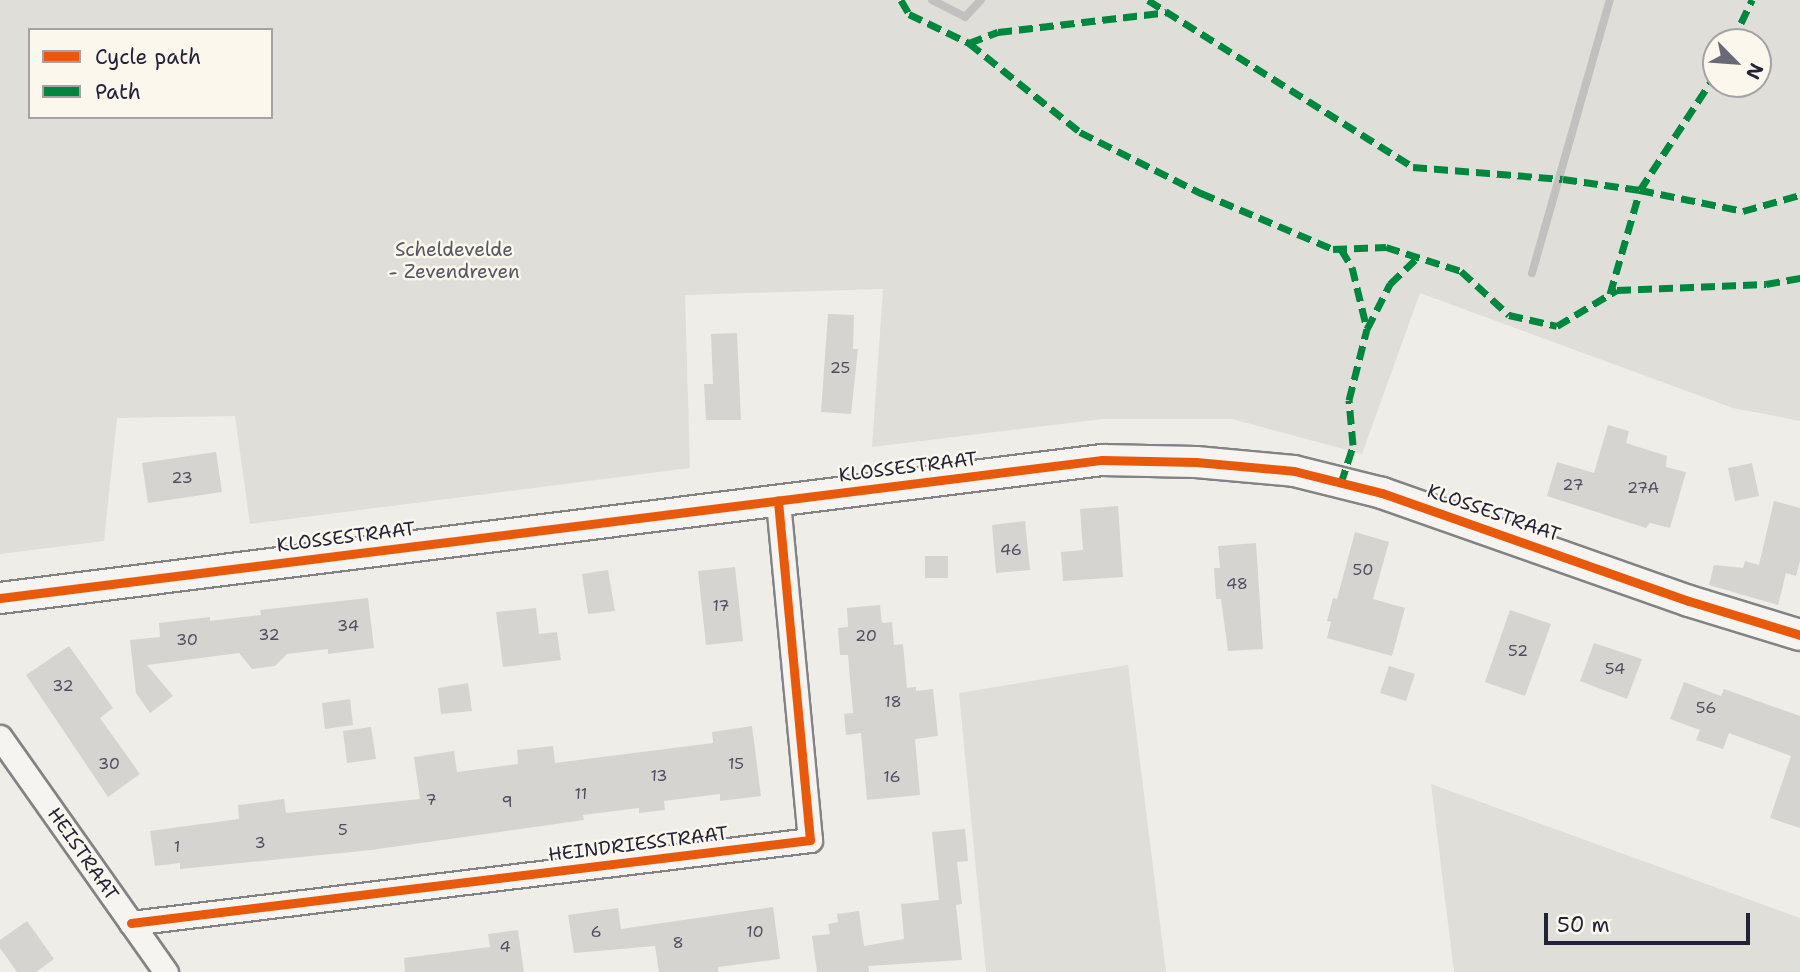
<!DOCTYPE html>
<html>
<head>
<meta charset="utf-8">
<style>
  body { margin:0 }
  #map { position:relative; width:1800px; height:972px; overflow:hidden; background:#efede8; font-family:"Shantell Sans",sans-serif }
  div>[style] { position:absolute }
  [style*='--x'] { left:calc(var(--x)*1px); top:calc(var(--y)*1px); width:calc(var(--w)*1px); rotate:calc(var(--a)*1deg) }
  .green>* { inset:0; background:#e0ded9 }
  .stream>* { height:8px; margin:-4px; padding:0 4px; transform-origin:4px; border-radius:4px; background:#c2bfbf }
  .building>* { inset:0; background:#d6d4d1 }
  .roads { filter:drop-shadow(2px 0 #838284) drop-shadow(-2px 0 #838284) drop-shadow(0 2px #838284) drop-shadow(0 -2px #838284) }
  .minor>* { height:23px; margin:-11.5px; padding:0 11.5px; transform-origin:11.5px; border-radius:11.5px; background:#f5f4f0 }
  .tertiary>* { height:30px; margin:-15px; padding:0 15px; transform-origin:15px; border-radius:15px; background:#f5f4f0 }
  .quiet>* { height:7px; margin-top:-3.5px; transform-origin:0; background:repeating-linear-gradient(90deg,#00873e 0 14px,transparent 0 21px) }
  .cycleway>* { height:9px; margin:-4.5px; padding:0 4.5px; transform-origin:4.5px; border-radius:4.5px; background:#e8590c }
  span { translate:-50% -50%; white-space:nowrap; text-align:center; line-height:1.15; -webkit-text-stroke:5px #fbf7ec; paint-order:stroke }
  .number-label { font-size:16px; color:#4f4e60 }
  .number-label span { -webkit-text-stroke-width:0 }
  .park-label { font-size:19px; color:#575766 }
  .street-label { font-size:19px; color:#22223b }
  .legend { position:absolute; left:28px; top:28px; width:245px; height:91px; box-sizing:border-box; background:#fbf7ec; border:2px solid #a4a2a5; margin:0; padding:9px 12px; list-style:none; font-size:21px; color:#22223b }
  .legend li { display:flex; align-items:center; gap:14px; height:35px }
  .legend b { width:35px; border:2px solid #a4a2a5 }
  .north { position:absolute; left:1702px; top:28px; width:70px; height:70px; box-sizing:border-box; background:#fbf7ec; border:2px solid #a4a2a5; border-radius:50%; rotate:115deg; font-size:19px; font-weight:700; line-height:28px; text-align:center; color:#22223b }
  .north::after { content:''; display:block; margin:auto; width:24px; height:32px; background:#6a6978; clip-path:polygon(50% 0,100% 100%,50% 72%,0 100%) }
  .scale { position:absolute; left:1544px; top:913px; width:206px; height:32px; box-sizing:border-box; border:4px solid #22223b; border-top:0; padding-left:9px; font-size:21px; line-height:24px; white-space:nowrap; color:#22223b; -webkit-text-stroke:5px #fbf7ec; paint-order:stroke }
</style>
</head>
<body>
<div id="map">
  <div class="green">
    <i style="clip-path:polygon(evenodd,0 0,1800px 0,1800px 421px,1733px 408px,1420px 293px,1362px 454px,1232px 419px,1102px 419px,872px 447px,883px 289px,685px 295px,690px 468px,250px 524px,235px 416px,117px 418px,104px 541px,0 554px,0 0,30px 30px,271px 30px,271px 117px,30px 117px,30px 30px,0 0,1758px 42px,1758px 84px,1716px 84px,1716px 42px,1758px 42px)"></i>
    <i style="clip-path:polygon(1128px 665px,1166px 972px,986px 972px,959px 693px)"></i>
    <i style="clip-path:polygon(1431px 784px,1800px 918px,1800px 972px,1454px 972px)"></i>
  </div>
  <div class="stream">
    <i style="--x:932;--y:0;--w:37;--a:27"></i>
    <i style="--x:965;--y:17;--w:23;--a:-47"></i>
    <i style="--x:1532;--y:273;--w:284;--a:-74.1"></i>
  </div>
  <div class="building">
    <i style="clip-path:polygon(828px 314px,854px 315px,853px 349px,858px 349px,851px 414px,821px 412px)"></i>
    <i style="clip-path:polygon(737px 333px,741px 420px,706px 420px,704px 384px,713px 384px,711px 334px)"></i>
    <i style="clip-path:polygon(1608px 425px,1629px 431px,1626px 443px,1667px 456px,1666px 467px,1686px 472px,1670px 528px,1650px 523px,1646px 528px,1547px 496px,1557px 462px,1594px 473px)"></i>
    <i style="clip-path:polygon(216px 452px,222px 492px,148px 503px,142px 463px)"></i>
    <i style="clip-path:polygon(1752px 463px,1759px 496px,1735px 501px,1728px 468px)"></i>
    <i style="clip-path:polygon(1774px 501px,1800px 508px,1800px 561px,1796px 576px,1786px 573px,1778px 605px,1709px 585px,1714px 565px,1743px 568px,1745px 561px,1759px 565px)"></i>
    <i style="clip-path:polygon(1118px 506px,1123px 577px,1063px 581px,1061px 552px,1083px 550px,1080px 509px)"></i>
    <i style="clip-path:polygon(1025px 521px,1030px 570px,996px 573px,992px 525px)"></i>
    <i style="clip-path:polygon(1355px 532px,1389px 542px,1373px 599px,1405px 608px,1392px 656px,1327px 638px,1331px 622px,1327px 621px,1333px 598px,1337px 599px)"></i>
    <i style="clip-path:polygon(1256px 543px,1263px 649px,1228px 651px,1221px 599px,1216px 599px,1214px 568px,1220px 568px,1218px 546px)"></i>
    <i style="clip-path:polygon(925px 556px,948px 556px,948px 578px,925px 578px)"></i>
    <i style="clip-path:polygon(735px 567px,743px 641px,706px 645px,698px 571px)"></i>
    <i style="clip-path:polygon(608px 570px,615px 611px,588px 614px,582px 574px)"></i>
    <i style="clip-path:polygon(368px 598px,374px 648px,328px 654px,328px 649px,287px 654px,275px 666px,252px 669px,239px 653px,147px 665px,173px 696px,150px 713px,136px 693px,130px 640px,160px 637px,159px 623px,210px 617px,210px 621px,261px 615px,260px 610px)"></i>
    <i style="clip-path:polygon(880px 605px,882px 623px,892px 622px,894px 645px,903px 644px,907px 688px,916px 687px,916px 691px,933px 689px,938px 736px,915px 739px,920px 795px,867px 800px,861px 733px,846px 735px,844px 714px,853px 713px,848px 655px,840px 655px,838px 628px,848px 627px,847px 608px)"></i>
    <i style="clip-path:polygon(536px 608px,539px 634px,557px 632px,561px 660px,503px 667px,496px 612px)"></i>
    <i style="clip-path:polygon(1510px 610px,1551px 624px,1525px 696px,1485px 682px)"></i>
    <i style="clip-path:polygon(1594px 643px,1642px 659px,1627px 699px,1580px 681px)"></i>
    <i style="clip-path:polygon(69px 646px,113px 708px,100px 718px,140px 774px,108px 797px,26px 675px)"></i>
    <i style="clip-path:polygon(1389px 666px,1415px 674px,1406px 701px,1380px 693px)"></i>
    <i style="clip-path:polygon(1684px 682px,1721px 696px,1724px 689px,1800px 716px,1800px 828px,1770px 818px,1791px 756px,1729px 733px,1723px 749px,1696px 740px,1700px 730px,1670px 719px)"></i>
    <i style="clip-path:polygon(468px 683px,472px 711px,441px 714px,438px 688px)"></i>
    <i style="clip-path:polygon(350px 699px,353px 725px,325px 729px,322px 703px)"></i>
    <i style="clip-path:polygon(752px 726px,761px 796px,720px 801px,720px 794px,664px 801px,665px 810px,639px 813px,639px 808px,583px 815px,584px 820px,371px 850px,180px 869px,180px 863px,155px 866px,150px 831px,239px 819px,238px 805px,284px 799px,286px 813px,420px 799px,414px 757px,454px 751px,457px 772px,518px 764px,517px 750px,553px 746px,555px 763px,713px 743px,712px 732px)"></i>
    <i style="clip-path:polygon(371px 727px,376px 759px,347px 763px,343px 731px)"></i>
    <i style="clip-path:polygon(965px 829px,968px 861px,957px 862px,962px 904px,956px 905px,962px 960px,868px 966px,869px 972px,817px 972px,812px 936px,830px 934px,828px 924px,838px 922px,837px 914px,859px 911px,864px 946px,904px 939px,901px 904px,939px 900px,932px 832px)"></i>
    <i style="clip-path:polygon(773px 907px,780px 959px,718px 967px,718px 972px,659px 972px,655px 946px,574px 953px,568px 915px,618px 908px,621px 929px)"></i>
    <i style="clip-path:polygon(27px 921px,54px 959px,36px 972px,17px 972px,0 948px,0 940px)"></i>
    <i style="clip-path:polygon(518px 930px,524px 972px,405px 972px,404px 958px,490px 947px,488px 934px)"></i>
  </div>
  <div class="roads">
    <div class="minor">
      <i style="--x:0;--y:737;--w:288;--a:54.8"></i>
      <i style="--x:131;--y:923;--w:684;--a:-6.97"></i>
      <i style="--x:810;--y:840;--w:341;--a:-95.4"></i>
    </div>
    <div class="tertiary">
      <i style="--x:0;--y:598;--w:1111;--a:-7.14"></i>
      <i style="--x:1102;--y:460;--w:94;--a:1.2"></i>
      <i style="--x:1196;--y:462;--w:98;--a:5.2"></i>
      <i style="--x:1294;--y:471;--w:91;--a:14"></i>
      <i style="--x:1382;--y:493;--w:325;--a:19.4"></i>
      <i style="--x:1689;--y:601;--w:116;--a:17"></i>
    </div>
  </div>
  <div class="quiet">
    <i style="--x:901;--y:0;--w:16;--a:60"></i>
    <i style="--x:909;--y:14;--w:67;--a:25.8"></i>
    <i style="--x:969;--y:43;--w:142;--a:38.7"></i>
    <i style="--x:1080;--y:132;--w:136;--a:26.8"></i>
    <i style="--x:1201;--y:193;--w:143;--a:23"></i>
    <i style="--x:1333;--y:249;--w:53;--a:-2.2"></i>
    <i style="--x:1386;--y:247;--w:79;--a:17.7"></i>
    <i style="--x:1461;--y:271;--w:65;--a:42.5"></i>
    <i style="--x:1509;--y:315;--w:49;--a:12.9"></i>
    <i style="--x:1557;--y:326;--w:70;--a:-31"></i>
    <i style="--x:1617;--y:290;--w:149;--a:-2.3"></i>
    <i style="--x:1766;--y:284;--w:35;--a:-10"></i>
    <i style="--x:1148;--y:0;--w:313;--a:32.2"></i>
    <i style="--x:1413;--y:167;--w:150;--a:4.6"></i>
    <i style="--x:1563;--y:179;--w:78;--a:8.1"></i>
    <i style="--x:1640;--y:190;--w:105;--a:11.5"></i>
    <i style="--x:1743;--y:211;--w:59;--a:-15.7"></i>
    <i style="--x:1732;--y:42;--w:47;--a:-64.5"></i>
    <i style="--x:969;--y:43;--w:31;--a:-21"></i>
    <i style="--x:998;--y:32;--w:170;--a:-6.7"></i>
    <i style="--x:1341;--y:249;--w:21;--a:59"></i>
    <i style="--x:1352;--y:267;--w:64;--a:76.4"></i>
    <i style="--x:1610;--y:294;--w:108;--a:-73.9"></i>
    <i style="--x:1640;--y:190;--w:139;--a:-56.8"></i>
    <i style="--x:1341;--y:483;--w:40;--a:-72"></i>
    <i style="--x:1353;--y:445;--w:45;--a:-95.1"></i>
    <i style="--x:1349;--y:400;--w:73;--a:-75.8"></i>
    <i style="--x:1367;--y:329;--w:51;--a:-62.9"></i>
    <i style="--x:1390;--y:284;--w:39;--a:-44"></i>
  </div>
  <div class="cycleway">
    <i style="--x:0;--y:598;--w:1111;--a:-7.14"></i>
    <i style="--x:1102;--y:460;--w:94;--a:1.2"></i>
    <i style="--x:1196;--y:462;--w:98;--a:5.2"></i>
    <i style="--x:1294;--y:471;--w:91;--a:14"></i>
    <i style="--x:1382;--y:493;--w:325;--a:19.4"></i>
    <i style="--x:1689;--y:601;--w:116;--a:17"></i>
    <i style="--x:131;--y:923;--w:684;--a:-6.97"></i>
    <i style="--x:810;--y:840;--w:341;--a:-95.4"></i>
  </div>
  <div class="number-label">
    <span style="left:840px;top:368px">25</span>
    <span style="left:182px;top:478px">23</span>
    <span style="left:1573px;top:485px">27</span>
    <span style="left:1643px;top:488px">27A</span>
    <span style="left:1011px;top:550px">46</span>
    <span style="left:1363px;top:570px">50</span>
    <span style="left:1237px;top:584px">48</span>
    <span style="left:721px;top:606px">17</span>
    <span style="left:348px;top:626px">34</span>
    <span style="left:269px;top:635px">32</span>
    <span style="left:866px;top:636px">20</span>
    <span style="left:187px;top:640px">30</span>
    <span style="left:1518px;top:651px">52</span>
    <span style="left:1615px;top:669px">54</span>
    <span style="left:63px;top:686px">32</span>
    <span style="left:893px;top:702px">18</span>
    <span style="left:1706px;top:708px">56</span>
    <span style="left:109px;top:764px">30</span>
    <span style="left:736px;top:764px">15</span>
    <span style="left:659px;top:776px">13</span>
    <span style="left:892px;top:777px">16</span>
    <span style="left:581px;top:794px">11</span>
    <span style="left:431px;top:800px">7</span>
    <span style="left:507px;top:802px">9</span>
    <span style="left:343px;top:830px">5</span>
    <span style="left:260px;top:843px">3</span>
    <span style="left:177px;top:847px">1</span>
    <span style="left:596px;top:932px">6</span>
    <span style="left:755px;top:932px">10</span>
    <span style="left:678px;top:943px">8</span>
    <span style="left:505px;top:947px">4</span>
  </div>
  <div class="park-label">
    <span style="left:454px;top:261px">Scheldevelde<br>- Zevendreven</span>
  </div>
  <div class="street-label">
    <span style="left:908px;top:467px;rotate:-7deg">KLOSSESTRAAT</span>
    <span style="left:1494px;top:513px;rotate:19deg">KLOSSESTRAAT</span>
    <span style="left:346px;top:537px;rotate:-7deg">KLOSSESTRAAT</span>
    <span style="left:638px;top:844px;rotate:-7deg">HEINDRIESSTRAAT</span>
    <span style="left:83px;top:854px;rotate:55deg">HEISTRAAT</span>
  </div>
  <ul class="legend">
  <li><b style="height:9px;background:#e8590c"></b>Cycle path</li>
  <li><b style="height:9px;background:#00873e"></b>Path</li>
  </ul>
  <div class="north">N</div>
  <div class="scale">50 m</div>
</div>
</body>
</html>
